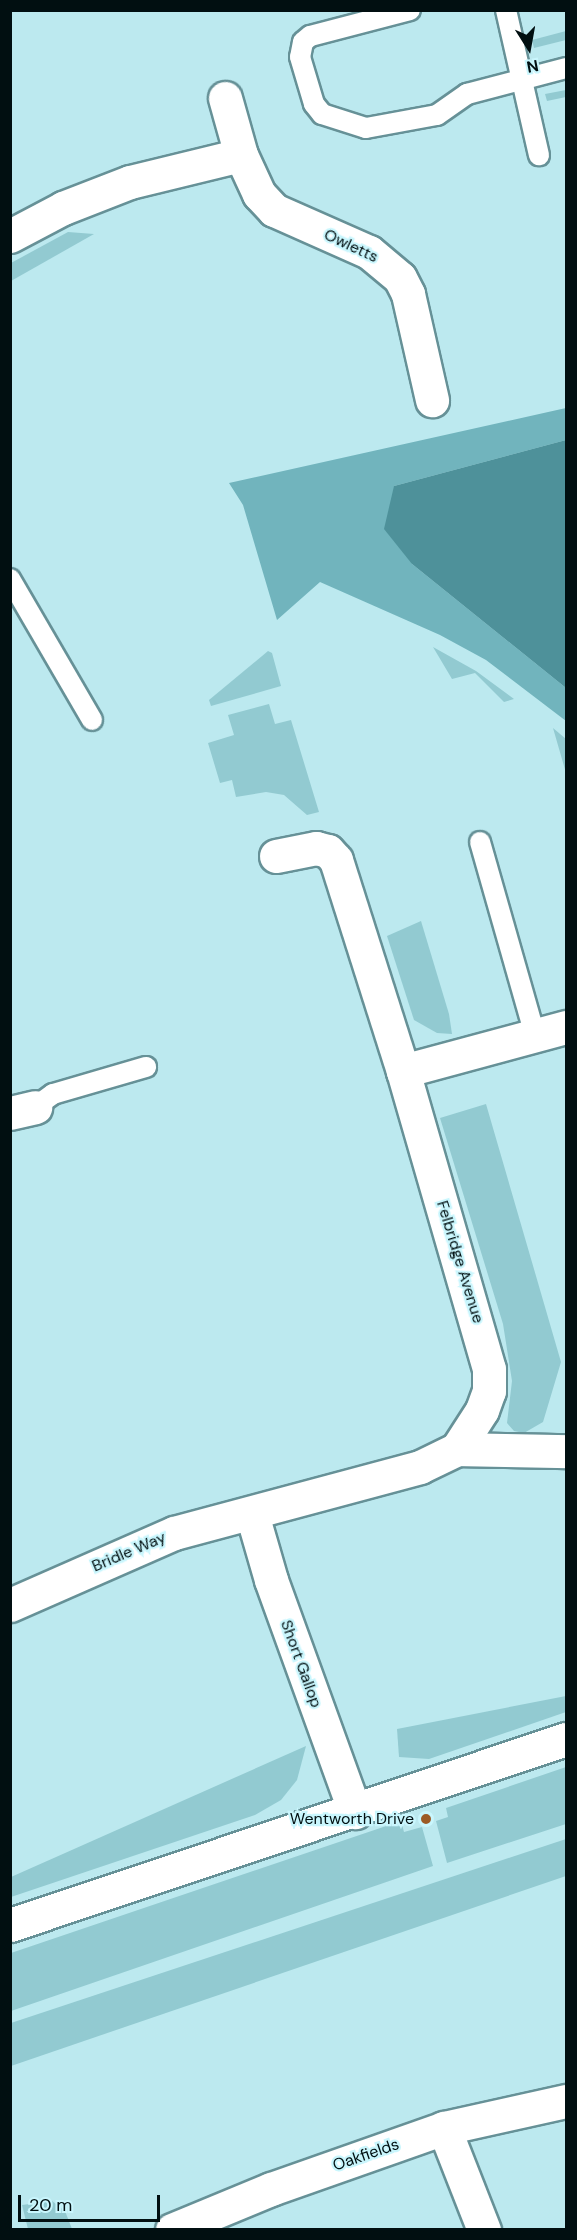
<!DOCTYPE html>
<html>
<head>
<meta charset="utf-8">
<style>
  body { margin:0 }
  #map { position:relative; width:577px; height:2240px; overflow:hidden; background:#bce9ef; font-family:"DM Sans",sans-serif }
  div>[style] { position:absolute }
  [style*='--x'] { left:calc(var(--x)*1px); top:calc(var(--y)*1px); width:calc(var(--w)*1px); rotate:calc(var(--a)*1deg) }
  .green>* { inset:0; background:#92cad1 }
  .forest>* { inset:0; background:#71b4bd }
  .water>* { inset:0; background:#4e919a }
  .roads { filter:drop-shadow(2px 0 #669197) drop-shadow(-2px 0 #669197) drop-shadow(0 2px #669197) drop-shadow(0 -2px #669197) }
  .service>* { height:20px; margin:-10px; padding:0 10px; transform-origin:10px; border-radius:10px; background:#fff }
  .minor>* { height:33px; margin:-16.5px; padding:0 16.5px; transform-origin:16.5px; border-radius:16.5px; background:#fff }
  .dots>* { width:16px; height:16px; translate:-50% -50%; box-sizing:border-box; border:3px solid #c9f6fd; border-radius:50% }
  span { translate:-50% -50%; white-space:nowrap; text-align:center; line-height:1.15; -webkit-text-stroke:4.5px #c9f6fd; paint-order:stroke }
  .street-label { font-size:16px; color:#010f11 }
  .poi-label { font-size:16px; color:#010f11 }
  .right { translate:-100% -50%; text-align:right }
  .frame { position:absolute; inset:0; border:12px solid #010f11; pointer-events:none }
  .north { position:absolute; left:499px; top:18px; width:60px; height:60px; -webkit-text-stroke:4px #c9f6fd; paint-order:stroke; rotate:169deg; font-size:16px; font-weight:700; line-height:24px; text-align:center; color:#010f11 }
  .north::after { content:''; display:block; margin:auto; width:21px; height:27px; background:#010f11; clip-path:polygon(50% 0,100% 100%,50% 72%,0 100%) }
  .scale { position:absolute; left:18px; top:2195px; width:142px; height:27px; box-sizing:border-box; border:3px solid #010f11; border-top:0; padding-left:8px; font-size:18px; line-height:21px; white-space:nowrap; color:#010f11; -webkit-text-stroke:4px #c9f6fd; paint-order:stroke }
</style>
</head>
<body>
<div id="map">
  <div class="green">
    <i style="clip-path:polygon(566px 31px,566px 40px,534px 48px,532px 40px)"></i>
    <i style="clip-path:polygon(566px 90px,566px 97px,547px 101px,545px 94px)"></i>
    <i style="clip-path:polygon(68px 232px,94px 234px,11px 281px,11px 263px)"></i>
    <i style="clip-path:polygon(433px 647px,476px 671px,514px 699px,504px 702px,475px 673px,452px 679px)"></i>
    <i style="clip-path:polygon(268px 651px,272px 653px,281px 686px,211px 706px,209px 700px)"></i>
    <i style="clip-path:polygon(269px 704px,275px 724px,291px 720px,319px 812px,307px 815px,284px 795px,266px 792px,236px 797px,232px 780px,220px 783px,208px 743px,234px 735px,228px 715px)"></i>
    <i style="clip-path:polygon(553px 728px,566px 739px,566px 775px,566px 773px)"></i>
    <i style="clip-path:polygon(421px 921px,449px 1014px,452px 1034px,437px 1033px,414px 1020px,387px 936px)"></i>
    <i style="clip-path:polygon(486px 1104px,561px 1362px,543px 1422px,524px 1433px,514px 1431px,507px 1423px,512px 1381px,503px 1324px,440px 1118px)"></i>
    <i style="clip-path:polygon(566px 1696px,566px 1712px,429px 1759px,399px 1757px,397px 1729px)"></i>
    <i style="clip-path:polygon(306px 1746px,297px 1780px,281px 1800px,255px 1815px,11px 1897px,11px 1877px)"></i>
    <i style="clip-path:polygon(566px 1767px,566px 1824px,447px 1863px,436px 1821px,448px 1817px,446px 1808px)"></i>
    <i style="clip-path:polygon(401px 1821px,404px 1832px,422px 1827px,433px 1866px,11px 2011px,11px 1953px)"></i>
    <i style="clip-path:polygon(566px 1839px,566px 1876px,11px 2066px,11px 2023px)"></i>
    <i style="clip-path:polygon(52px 2201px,65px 2211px,72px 2229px,28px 2229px,22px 2205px)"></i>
  </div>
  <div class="forest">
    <i style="clip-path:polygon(566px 408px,566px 440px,394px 486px,412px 564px,566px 688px,566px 721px,486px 660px,440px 635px,320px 582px,277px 620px,243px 505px,229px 483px)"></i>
  </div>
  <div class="water">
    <i style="clip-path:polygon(566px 440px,566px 688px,412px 564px,384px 529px,394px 486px)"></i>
  </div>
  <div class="roads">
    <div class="service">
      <i style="--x:410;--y:10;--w:103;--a:165.4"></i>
      <i style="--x:310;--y:36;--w:9;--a:139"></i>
      <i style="--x:303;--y:42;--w:15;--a:101"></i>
      <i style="--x:300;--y:57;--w:49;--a:73.4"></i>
      <i style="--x:314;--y:104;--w:13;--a:51"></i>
      <i style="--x:322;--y:114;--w:46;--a:17.7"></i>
      <i style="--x:366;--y:128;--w:72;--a:-10.4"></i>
      <i style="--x:437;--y:115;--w:37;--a:-35"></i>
      <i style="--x:467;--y:94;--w:102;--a:-14.7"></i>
      <i style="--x:506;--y:10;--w:149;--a:77.2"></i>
      <i style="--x:10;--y:579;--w:163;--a:59.8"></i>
      <i style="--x:480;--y:842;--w:201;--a:74.1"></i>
      <i style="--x:35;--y:1107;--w:22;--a:-36"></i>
      <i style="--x:53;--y:1094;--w:97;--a:-16.2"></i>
    </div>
    <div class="minor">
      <i style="--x:225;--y:98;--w:59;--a:74.3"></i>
      <i style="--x:10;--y:236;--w:60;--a:-27.8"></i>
      <i style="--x:63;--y:208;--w:72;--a:-21.2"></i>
      <i style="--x:130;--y:182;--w:114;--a:-13.7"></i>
      <i style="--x:241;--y:155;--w:43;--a:65.2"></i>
      <i style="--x:259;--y:194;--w:22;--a:47"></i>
      <i style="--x:274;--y:210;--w:104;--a:23.9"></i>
      <i style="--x:369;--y:252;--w:40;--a:40"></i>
      <i style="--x:400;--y:278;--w:18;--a:63"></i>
      <i style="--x:408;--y:294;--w:109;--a:77.2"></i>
      <i style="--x:276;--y:856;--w:41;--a:-11.3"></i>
      <i style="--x:316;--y:848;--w:12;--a:14"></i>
      <i style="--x:328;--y:851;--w:12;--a:48"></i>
      <i style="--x:336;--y:860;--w:221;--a:72.4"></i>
      <i style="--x:10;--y:1113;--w:26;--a:-13"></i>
      <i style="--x:457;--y:1449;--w:109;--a:1.1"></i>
      <i style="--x:252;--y:1514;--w:69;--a:73.9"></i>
      <i style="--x:271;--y:1580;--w:247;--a:70.1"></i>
      <i style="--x:10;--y:1605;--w:179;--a:-23.7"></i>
      <i style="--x:174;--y:1533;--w:255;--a:-15"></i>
      <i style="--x:420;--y:1467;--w:41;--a:-25.9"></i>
      <i style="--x:457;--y:1449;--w:46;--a:-57.3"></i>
      <i style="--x:482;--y:1410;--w:20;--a:-70"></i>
      <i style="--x:489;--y:1391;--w:22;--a:-90"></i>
      <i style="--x:489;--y:1369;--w:310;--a:-106.1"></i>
      <i style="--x:403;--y:1071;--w:169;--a:-15.1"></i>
      <i style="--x:10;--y:1925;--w:586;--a:-18.5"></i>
      <i style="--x:444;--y:2128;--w:110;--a:68.6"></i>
      <i style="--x:172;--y:2230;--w:107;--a:-22.5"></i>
      <i style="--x:271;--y:2189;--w:183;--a:-19.4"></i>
      <i style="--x:444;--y:2128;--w:125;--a:-12.5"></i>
    </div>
  </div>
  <div class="dots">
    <i style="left:426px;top:1819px;background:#9c5b26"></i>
  </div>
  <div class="street-label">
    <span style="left:351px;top:246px;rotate:25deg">Owletts</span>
    <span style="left:460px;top:1262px;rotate:73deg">Felbridge Avenue</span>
    <span style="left:129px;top:1552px;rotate:-23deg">Bridle Way</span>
    <span style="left:301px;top:1664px;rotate:70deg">Short Gallop</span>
    <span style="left:366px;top:2155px;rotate:-19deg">Oakfields</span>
  </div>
  <div class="poi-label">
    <span class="right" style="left:414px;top:1819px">Wentworth Drive</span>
  </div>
  <div class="frame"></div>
  <div class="north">N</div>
  <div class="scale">20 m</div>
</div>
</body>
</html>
